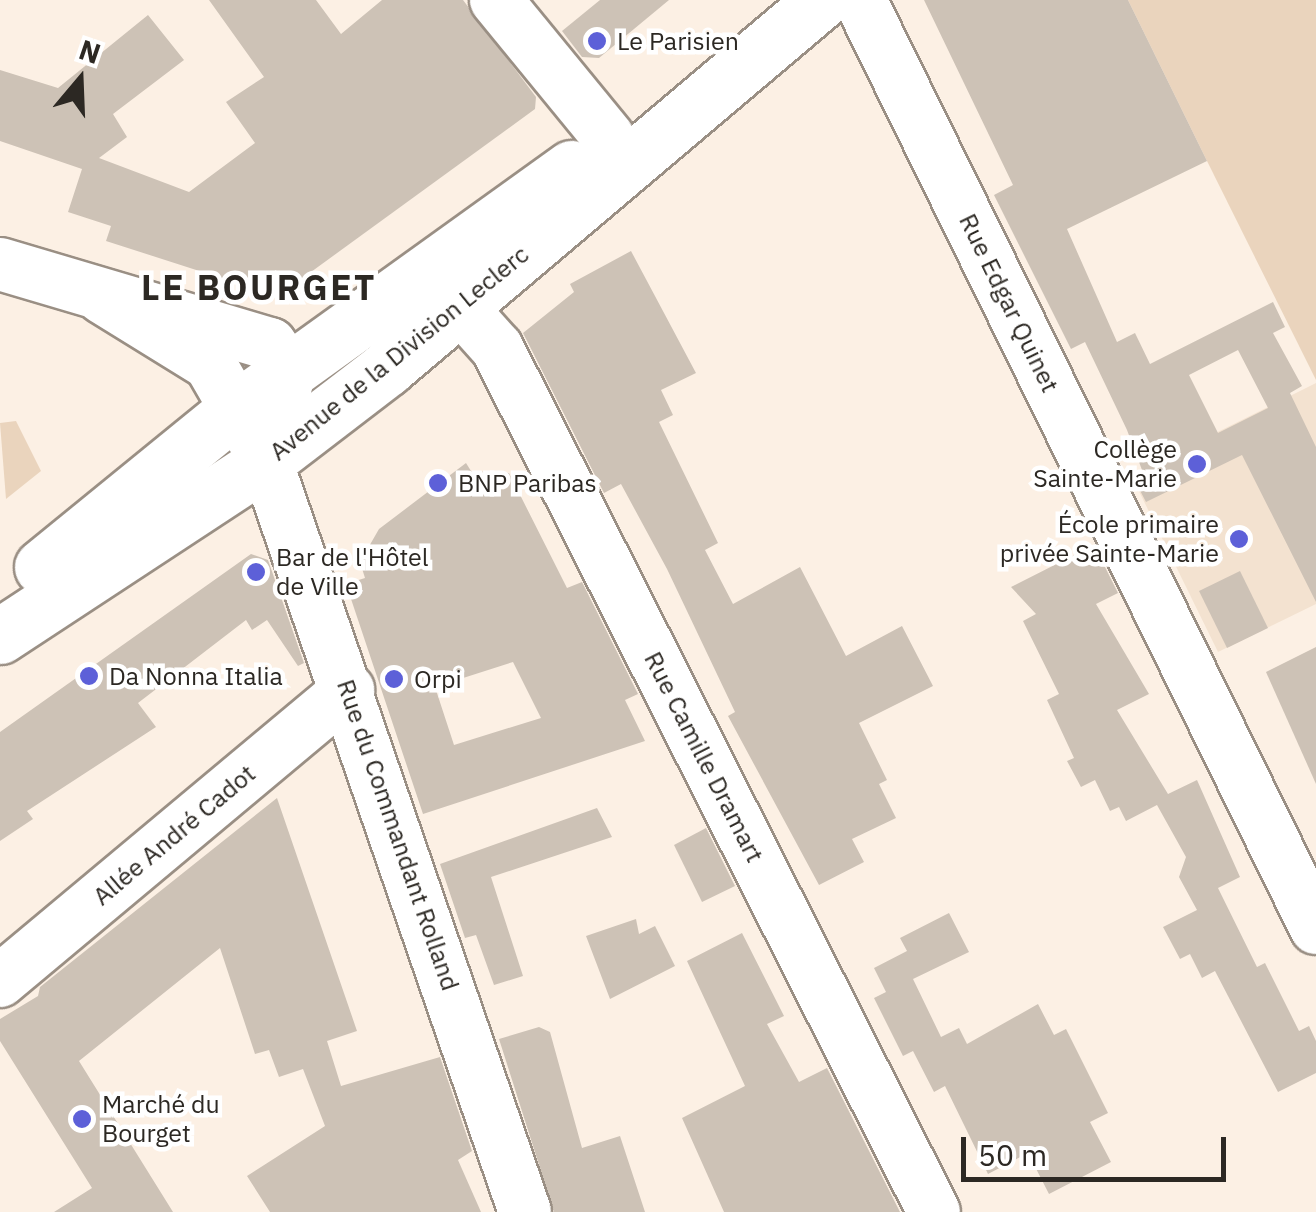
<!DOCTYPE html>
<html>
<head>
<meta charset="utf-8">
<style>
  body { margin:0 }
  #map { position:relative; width:1316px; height:1212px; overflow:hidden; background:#fcf0e4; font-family:"IBM Plex Sans",sans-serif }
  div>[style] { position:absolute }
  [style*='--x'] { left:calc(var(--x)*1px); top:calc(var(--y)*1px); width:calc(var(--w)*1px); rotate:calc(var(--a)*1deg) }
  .built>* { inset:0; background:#f3e2d0 }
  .green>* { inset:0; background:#ead4bd }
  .building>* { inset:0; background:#cdc2b6 }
  .roads { filter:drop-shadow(2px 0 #9a8f84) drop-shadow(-2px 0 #9a8f84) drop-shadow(0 2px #9a8f84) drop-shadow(0 -2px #9a8f84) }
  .minor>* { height:52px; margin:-26px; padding:0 26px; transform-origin:26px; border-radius:26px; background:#fff }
  .major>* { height:55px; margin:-27.5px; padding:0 27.5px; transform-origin:27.5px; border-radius:27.5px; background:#fff }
  .dots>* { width:28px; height:28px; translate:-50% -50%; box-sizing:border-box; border:5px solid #fff; border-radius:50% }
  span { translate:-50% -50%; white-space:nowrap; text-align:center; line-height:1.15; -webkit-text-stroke:9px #fff; paint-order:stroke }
  .poi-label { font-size:25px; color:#2c2823 }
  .left { translate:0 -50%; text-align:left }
  .right { translate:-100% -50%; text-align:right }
  .street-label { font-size:25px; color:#2c2823 }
  .district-label { font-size:35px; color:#2c2823; font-weight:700; letter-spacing:2.5px }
  .north { position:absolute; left:30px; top:30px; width:100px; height:100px; -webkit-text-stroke:8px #fff; paint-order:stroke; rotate:19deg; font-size:28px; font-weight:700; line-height:40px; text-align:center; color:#2c2823 }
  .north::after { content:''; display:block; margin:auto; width:35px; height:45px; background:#2c2823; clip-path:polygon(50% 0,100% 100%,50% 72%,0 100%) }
  .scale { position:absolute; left:961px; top:1137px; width:265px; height:45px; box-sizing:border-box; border:5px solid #2c2823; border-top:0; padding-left:12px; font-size:30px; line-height:35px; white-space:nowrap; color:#2c2823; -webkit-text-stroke:8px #fff; paint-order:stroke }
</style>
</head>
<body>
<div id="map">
  <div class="built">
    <i style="clip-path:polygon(1316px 383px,1316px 604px,1218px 652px,1131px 475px)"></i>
  </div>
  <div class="green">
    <i style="clip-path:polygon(1128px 0,1316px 0,1316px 380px,1207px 161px)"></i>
    <i style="clip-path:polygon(16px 421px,41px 471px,6px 499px,0 423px)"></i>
  </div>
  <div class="building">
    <i style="clip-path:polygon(209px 0,316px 0,341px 34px,382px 0,463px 0,536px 97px,535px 109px,289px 288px,268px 293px,106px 241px,111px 226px,68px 212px,82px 169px,0 141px,0 70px,58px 88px,148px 15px,184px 60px,113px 114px,127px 137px,99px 158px,189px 192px,255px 143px,226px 102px,264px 77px)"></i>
    <i style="clip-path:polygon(600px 0,669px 0,599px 58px,582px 57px,562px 31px)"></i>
    <i style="clip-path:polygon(evenodd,924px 0,1128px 0,1207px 161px,1067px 229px,1117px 342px,1135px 333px,1150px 364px,1273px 302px,1285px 327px,1273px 333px,1302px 386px,1290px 393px,1316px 447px,1316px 602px,1242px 455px,1146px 502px,1132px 475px,1142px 470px,1127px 430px,1085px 342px,1071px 349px,994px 195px,1013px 185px,924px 0,1238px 350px,1268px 408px,1218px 433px,1189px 375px,1238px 350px)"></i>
    <i style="clip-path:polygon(631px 251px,696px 373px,661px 390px,673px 415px,659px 422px,718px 543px,705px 550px,733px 604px,800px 567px,846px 656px,902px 626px,933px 686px,859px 723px,887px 780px,879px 784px,896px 818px,852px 839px,864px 862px,819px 885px,728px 716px,735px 712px,667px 569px,621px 484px,604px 493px,523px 333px,574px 292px,570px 284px)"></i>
    <i style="clip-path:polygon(evenodd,466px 463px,471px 471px,509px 473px,567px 588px,582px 582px,638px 694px,625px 700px,645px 741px,423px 814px,346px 584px,365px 578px,360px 562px,379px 529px,466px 463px,513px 662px,541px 718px,454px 745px,435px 687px,513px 662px)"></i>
    <i style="clip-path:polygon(1094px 545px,1118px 593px,1096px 604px,1149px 694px,1117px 710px,1168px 794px,1197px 780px,1240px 877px,1218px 888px,1257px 967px,1265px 963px,1299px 1031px,1309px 1026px,1316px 1041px,1316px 1073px,1278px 1092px,1215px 971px,1202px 978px,1190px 954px,1180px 959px,1163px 927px,1197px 910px,1179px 877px,1186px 857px,1157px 805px,1126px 821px,1119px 807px,1110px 811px,1095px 780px,1081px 787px,1067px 761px,1074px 758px,1047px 700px,1059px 694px,1023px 621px,1036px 614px,1011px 587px)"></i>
    <i style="clip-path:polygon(251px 554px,268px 560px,304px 663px,298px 666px,267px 620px,252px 630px,246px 620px,138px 703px,156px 727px,27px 811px,33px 819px,0 841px,0 732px)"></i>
    <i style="clip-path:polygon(1240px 571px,1268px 628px,1227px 648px,1199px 591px)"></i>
    <i style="clip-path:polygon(1316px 647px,1316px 784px,1266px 672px)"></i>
    <i style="clip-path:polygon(277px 798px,357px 1031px,327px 1041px,341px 1086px,440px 1057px,472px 1151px,458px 1160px,481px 1212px,270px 1212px,247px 1176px,325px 1126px,303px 1069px,279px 1077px,269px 1050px,255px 1054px,220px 948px,79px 1061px,173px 1212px,54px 1212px,92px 1188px,0 1041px,0 1019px,38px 996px,40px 987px)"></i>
    <i style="clip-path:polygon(597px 808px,612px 837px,491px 877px,523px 976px,494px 985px,476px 935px,465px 938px,440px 864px)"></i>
    <i style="clip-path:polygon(706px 828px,735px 886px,702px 902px,674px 845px)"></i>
    <i style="clip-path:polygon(949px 913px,969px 952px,913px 979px,941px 1037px,959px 1028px,967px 1044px,1038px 1004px,1054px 1035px,1066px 1029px,1108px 1113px,1090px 1122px,1111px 1162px,1049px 1194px,1028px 1153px,988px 1174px,945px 1086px,934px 1092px,913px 1051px,903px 1056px,874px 998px,886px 992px,874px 968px,907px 951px,900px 938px)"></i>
    <i style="clip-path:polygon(636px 919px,639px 934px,655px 926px,675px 966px,610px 999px,586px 936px)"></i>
    <i style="clip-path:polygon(742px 933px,784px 1016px,767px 1024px,799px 1082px,827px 1068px,900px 1212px,724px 1212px,682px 1118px,745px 1086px,687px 961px)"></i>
    <i style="clip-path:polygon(539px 1027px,550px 1032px,582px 1148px,620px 1136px,645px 1212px,554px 1212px,499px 1039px)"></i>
  </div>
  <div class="roads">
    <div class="minor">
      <i style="--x:496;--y:0;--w:177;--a:50.7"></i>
      <i style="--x:860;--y:0;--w:1034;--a:63.83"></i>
      <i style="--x:0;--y:264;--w:282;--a:16.5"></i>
      <i style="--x:270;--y:344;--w:34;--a:53"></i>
      <i style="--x:290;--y:371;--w:41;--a:105.4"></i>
      <i style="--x:103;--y:298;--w:126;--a:31.7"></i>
      <i style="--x:210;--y:364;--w:112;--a:60"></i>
      <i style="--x:266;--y:461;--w:794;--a:70.97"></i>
      <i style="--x:462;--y:309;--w:52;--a:48.1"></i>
      <i style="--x:497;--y:348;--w:968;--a:63.17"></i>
      <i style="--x:0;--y:981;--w:454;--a:-39.9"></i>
    </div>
    <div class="major">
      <i style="--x:42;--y:567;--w:250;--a:-39.2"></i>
      <i style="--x:236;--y:409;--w:413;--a:-35.7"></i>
      <i style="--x:0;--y:636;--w:318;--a:-33.3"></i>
      <i style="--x:266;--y:461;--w:153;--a:-37.5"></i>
      <i style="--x:387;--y:368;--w:570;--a:-40.23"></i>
    </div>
  </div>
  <div class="dots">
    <i style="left:597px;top:41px;background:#5d60d8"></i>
    <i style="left:1197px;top:464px;background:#5d60d8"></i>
    <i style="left:438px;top:483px;background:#5d60d8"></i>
    <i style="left:1239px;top:539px;background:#5d60d8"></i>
    <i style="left:256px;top:572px;background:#5d60d8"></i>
    <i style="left:89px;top:676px;background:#5d60d8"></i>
    <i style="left:394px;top:679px;background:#5d60d8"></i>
    <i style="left:82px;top:1119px;background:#5d60d8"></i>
  </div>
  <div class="poi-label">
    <span class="left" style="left:617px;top:41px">Le Parisien</span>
    <span class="right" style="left:1177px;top:464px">Collège<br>Sainte-Marie</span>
    <span class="left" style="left:458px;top:483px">BNP Paribas</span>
    <span class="right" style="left:1219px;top:539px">École primaire<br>privée Sainte-Marie</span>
    <span class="left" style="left:276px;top:572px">Bar de l'Hôtel<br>de Ville</span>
    <span class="left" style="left:109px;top:676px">Da Nonna Italia</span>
    <span class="left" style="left:414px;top:679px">Orpi</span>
    <span class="left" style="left:102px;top:1119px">Marché du<br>Bourget</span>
  </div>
  <div class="street-label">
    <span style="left:1009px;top:303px;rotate:64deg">Rue Edgar Quinet</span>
    <span style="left:399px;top:353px;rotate:-39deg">Avenue de la Division Leclerc</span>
    <span style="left:704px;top:757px;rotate:63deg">Rue Camille Dramart</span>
    <span style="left:174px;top:835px;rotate:-40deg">Allée André Cadot</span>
    <span style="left:398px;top:835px;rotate:71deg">Rue du Commandant Rolland</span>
  </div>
  <div class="district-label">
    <span style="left:259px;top:287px">LE BOURGET</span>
  </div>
  <div class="north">N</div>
  <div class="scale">50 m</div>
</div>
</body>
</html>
